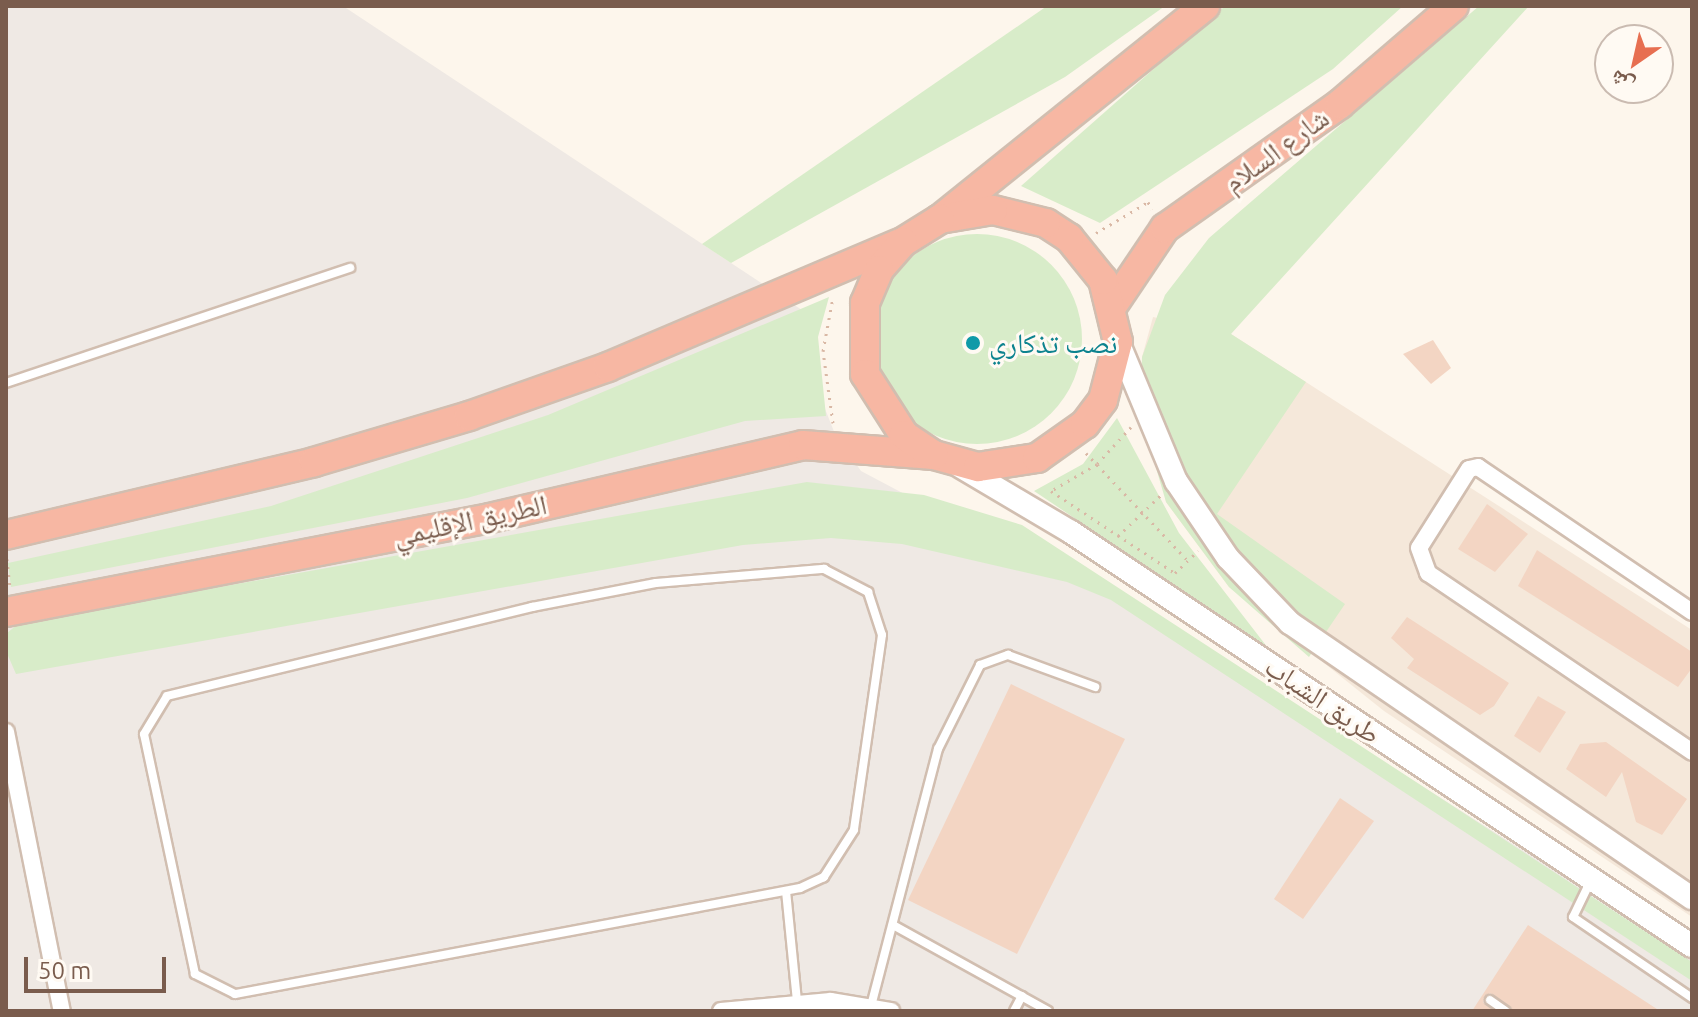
<!DOCTYPE html>
<html>
<head>
<meta charset="utf-8">
<style>
  body { margin:0 }
  #map { position:relative; width:1698px; height:1017px; overflow:hidden; background:#fdf6ec; font-family:Ubuntu,"Noto Naskh Arabic",sans-serif }
  div>[style] { position:absolute }
  [style*='--x'] { left:calc(var(--x)*1px); top:calc(var(--y)*1px); width:calc(var(--w)*1px); rotate:calc(var(--a)*1deg) }
  .residential>* { inset:0; background:#f5e8da }
  .industrial>* { inset:0; background:#efe9e4 }
  .green>* { inset:0; background:#d8ecc9 }
  .round { border-radius:50% }
  .building>* { inset:0; background:#f3d5c3 }
  .path>* { height:3px; margin-top:-1.5px; transform-origin:0; background:repeating-linear-gradient(90deg,#d9b8a5 0 2px,transparent 0 8px) }
  .roads { filter:drop-shadow(2px 0 #d1beb0) drop-shadow(-2px 0 #d1beb0) drop-shadow(0 2px #d1beb0) drop-shadow(0 -2px #d1beb0) }
  .lane>* { height:8px; margin:-4px; padding:0 4px; transform-origin:4px; border-radius:4px; background:#fff }
  .street>* { height:16px; margin:-8px; padding:0 8px; transform-origin:8px; border-radius:8px; background:#fff }
  .secondary>* { height:22px; margin:-11px; padding:0 11px; transform-origin:11px; border-radius:11px; background:#fff }
  .highway>* { height:28px; margin:-14px; padding:0 14px; transform-origin:14px; border-radius:14px; background:#f7b7a3 }
  .dots>* { width:22px; height:22px; translate:-50% -50%; box-sizing:border-box; border:4px solid #fffaf3; border-radius:50% }
  span { translate:-50% -50%; white-space:nowrap; text-align:center; line-height:1.15; -webkit-text-stroke:6px #fffaf3; paint-order:stroke }
  .street-label { font-size:28px; color:#7a5c4d }
  .culture-label { font-size:28px; color:#0d838f }
  .left { translate:0 -50%; text-align:left }
  .frame { position:absolute; inset:0; border:8px solid #7a5c4d; pointer-events:none }
  .north { position:absolute; left:1594px; top:24px; width:80px; height:80px; box-sizing:border-box; background:#fffaf3; border:2px solid #cabbb1; border-radius:50%; rotate:214deg; font-size:22px; font-weight:700; line-height:32px; text-align:center; color:#7a5c4d }
  .north::after { content:''; display:block; margin:auto; width:28px; height:36px; background:#e76f51; clip-path:polygon(50% 0,100% 100%,50% 72%,0 100%) }
  .scale { position:absolute; left:24px; top:957px; width:142px; height:36px; box-sizing:border-box; border:4px solid #7a5c4d; border-top:0; padding-left:10px; font-size:24px; line-height:28px; white-space:nowrap; color:#7a5c4d; -webkit-text-stroke:6px #fffaf3; paint-order:stroke }
</style>
</head>
<body>
<div id="map">
  <div class="residential">
    <i style="clip-path:polygon(1153px 317px,1231px 334px,1692px 630px,1692px 917px,1384px 711px,1229px 587px,1166px 502px,1142px 357px)"></i>
  </div>
  <div class="industrial">
    <i style="clip-path:polygon(6px 6px,343px 6px,808px 314px,810px 371px,835px 434px,861px 471px,912px 498px,1019px 531px,1692px 957px,1692px 1011px,6px 1011px)"></i>
  </div>
  <div class="green">
    <i style="clip-path:polygon(1047px 6px,1165px 6px,1065px 77px,731px 263px,702px 244px)"></i>
    <i style="clip-path:polygon(1225px 6px,1403px 6px,1333px 69px,1100px 223px,1021px 186px)"></i>
    <i style="clip-path:polygon(1479px 6px,1529px 6px,1231px 334px,1306px 382px,1217px 514px,1345px 604px,1309px 657px,1229px 587px,1166px 502px,1140px 413px,1142px 357px,1165px 295px,1209px 238px)"></i>
    <i class="round" style="left:872px;top:234px;width:210px;height:210px"></i>
    <i style="clip-path:polygon(829px 297px,818px 337px,826px 416px,745px 421px,467px 498px,11px 587px,8px 563px,271px 506px,548px 415px)"></i>
    <i style="clip-path:polygon(1117px 418px,1179px 533px,1268px 648px,1034px 491px,1083px 464px)"></i>
    <i style="clip-path:polygon(807px 482px,924px 495px,1022px 525px,1692px 962px,1692px 981px,1111px 600px,1067px 582px,902px 544px,831px 538px,743px 545px,16px 674px,6px 651px,6px 634px,19px 623px)"></i>
  </div>
  <div class="building">
    <i style="clip-path:polygon(1433px 340px,1451px 368px,1431px 384px,1403px 354px)"></i>
    <i style="clip-path:polygon(1487px 504px,1528px 534px,1495px 572px,1458px 549px)"></i>
    <i style="clip-path:polygon(1537px 550px,1692px 652px,1692px 668px,1678px 687px,1518px 586px)"></i>
    <i style="clip-path:polygon(1407px 617px,1509px 683px,1494px 706px,1480px 715px,1407px 668px,1414px 659px,1391px 638px)"></i>
    <i style="clip-path:polygon(1011px 684px,1125px 739px,1017px 954px,908px 900px)"></i>
    <i style="clip-path:polygon(1538px 696px,1566px 712px,1540px 753px,1514px 736px)"></i>
    <i style="clip-path:polygon(1606px 742px,1687px 799px,1662px 835px,1636px 822px,1622px 772px,1606px 797px,1566px 769px,1580px 744px)"></i>
    <i style="clip-path:polygon(1340px 798px,1374px 821px,1303px 919px,1274px 899px)"></i>
    <i style="clip-path:polygon(1528px 925px,1660px 1011px,1513px 1011px,1490px 993px,1483px 1002px,1494px 1011px,1472px 1011px)"></i>
  </div>
  <div class="path">
    <i style="--x:1096;--y:233;--w:61;--a:-30.8"></i>
    <i style="--x:1148;--y:202;--w:8;--a:60"></i>
    <i style="--x:833;--y:423;--w:73;--a:-97.9"></i>
    <i style="--x:823;--y:351;--w:55;--a:-79.5"></i>
    <i style="--x:1131;--y:427;--w:50;--a:132.6"></i>
    <i style="--x:1097;--y:464;--w:53;--a:149.6"></i>
    <i style="--x:1051;--y:491;--w:149;--a:33.5"></i>
    <i style="--x:1086;--y:453;--w:149;--a:46.6"></i>
    <i style="--x:1118;--y:536;--w:61;--a:-43.7"></i>
    <i style="--x:7;--y:559;--w:28;--a:84"></i>
    <i style="--x:1175;--y:573;--w:32;--a:-44"></i>
  </div>
  <div class="roads">
    <div class="lane">
      <i style="--x:6;--y:383;--w:363;--a:-18.5"></i>
      <i style="--x:824;--y:569;--w:50;--a:27.6"></i>
      <i style="--x:868;--y:592;--w:45;--a:72"></i>
      <i style="--x:882;--y:635;--w:197;--a:98.2"></i>
      <i style="--x:854;--y:830;--w:56;--a:122.6"></i>
      <i style="--x:824;--y:877;--w:26;--a:155"></i>
      <i style="--x:800;--y:888;--w:575;--a:169.37"></i>
      <i style="--x:235;--y:994;--w:45;--a:-153.4"></i>
      <i style="--x:195;--y:974;--w:245;--a:-102"></i>
      <i style="--x:144;--y:734;--w:44;--a:-58.8"></i>
      <i style="--x:167;--y:696;--w:376;--a:-13.7"></i>
      <i style="--x:532;--y:607;--w:126;--a:-11"></i>
      <i style="--x:656;--y:583;--w:169;--a:-4.8"></i>
      <i style="--x:1591;--y:880;--w:41;--a:115.9"></i>
      <i style="--x:1573;--y:917;--w:144;--a:34.2"></i>
      <i style="--x:786;--y:891;--w:112;--a:84.3"></i>
      <i style="--x:893;--y:925;--w:177;--a:29"></i>
      <i style="--x:1490;--y:1000;--w:19;--a:35"></i>
      <i style="--x:871;--y:1006;--w:266;--a:-75.4"></i>
      <i style="--x:938;--y:749;--w:94;--a:-63.4"></i>
      <i style="--x:980;--y:665;--w:30;--a:-20"></i>
      <i style="--x:1008;--y:655;--w:93;--a:20.2"></i>
      <i style="--x:1014;--y:1011;--w:17;--a:-62"></i>
    </div>
    <div class="street">
      <i style="--x:1692;--y:612;--w:258;--a:-145.9"></i>
      <i style="--x:1478;--y:467;--w:9;--a:167"></i>
      <i style="--x:1469;--y:469;--w:93;--a:122.3"></i>
      <i style="--x:1419;--y:548;--w:27;--a:70"></i>
      <i style="--x:1428;--y:573;--w:319;--a:34.1"></i>
      <i style="--x:6;--y:732;--w:285;--a:78.7"></i>
      <i style="--x:721;--y:1011;--w:110;--a:-5.2"></i>
      <i style="--x:831;--y:1001;--w:61;--a:9.5"></i>
    </div>
    <div class="secondary">
      <i style="--x:1118;--y:342;--w:151;--a:67.4"></i>
      <i style="--x:1176;--y:481;--w:93;--a:56"></i>
      <i style="--x:1228;--y:558;--w:90;--a:46.4"></i>
      <i style="--x:1290;--y:623;--w:487;--a:34.4"></i>
      <i style="--x:961;--y:467;--w:128;--a:30.6"></i>
      <i style="--x:1071;--y:532;--w:746;--a:33.69"></i>
    </div>
    <div class="highway">
      <i style="--x:944;--y:216;--w:335;--a:-38.8"></i>
      <i style="--x:1113;--y:305;--w:93;--a:-56"></i>
      <i style="--x:1165;--y:228;--w:214;--a:-35.3"></i>
      <i style="--x:1340;--y:104;--w:150;--a:-40.7"></i>
      <i style="--x:6;--y:535;--w:317;--a:-13.3"></i>
      <i style="--x:314;--y:462;--w:162;--a:-16.5"></i>
      <i style="--x:469;--y:416;--w:147;--a:-19.4"></i>
      <i style="--x:608;--y:367;--w:315;--a:-23"></i>
      <i style="--x:6;--y:612;--w:493;--a:-11"></i>
      <i style="--x:490;--y:518;--w:321;--a:-13.1"></i>
      <i style="--x:803;--y:445;--w:131;--a:4.4"></i>
      <i style="--x:934;--y:455;--w:46;--a:15.3"></i>
      <i style="--x:978;--y:467;--w:60;--a:-8.7"></i>
      <i style="--x:1037;--y:458;--w:59;--a:-35.3"></i>
      <i style="--x:1085;--y:424;--w:30;--a:-53"></i>
      <i style="--x:1103;--y:400;--w:60;--a:-75.5"></i>
      <i style="--x:1118;--y:342;--w:64;--a:-103.6"></i>
      <i style="--x:1103;--y:280;--w:54;--a:-129"></i>
      <i style="--x:1069;--y:238;--w:27;--a:-147"></i>
      <i style="--x:1046;--y:223;--w:55;--a:-166.2"></i>
      <i style="--x:993;--y:210;--w:54;--a:170.4"></i>
      <i style="--x:940;--y:219;--w:44;--a:148.1"></i>
      <i style="--x:903;--y:242;--w:37;--a:131"></i>
      <i style="--x:879;--y:270;--w:36;--a:113"></i>
      <i style="--x:865;--y:303;--w:71;--a:90"></i>
      <i style="--x:865;--y:374;--w:72;--a:57.4"></i>
      <i style="--x:904;--y:435;--w:36;--a:34"></i>
    </div>
  </div>
  <div class="dots">
    <i style="left:973px;top:343px;background:#0f9aa8"></i>
  </div>
  <div class="street-label">
    <span style="left:1276px;top:150px;rotate:-36deg">شارع السلام</span>
    <span style="left:470px;top:520px;rotate:-12deg">الطريق الإقليمي</span>
    <span style="left:1323px;top:700px;rotate:34deg">طريق الشباب</span>
  </div>
  <div class="culture-label">
    <span class="left" style="left:989px;top:343px">نصب تذكاري</span>
  </div>
  <div class="frame"></div>
  <div class="north">ش</div>
  <div class="scale">50 m</div>
</div>
</body>
</html>
